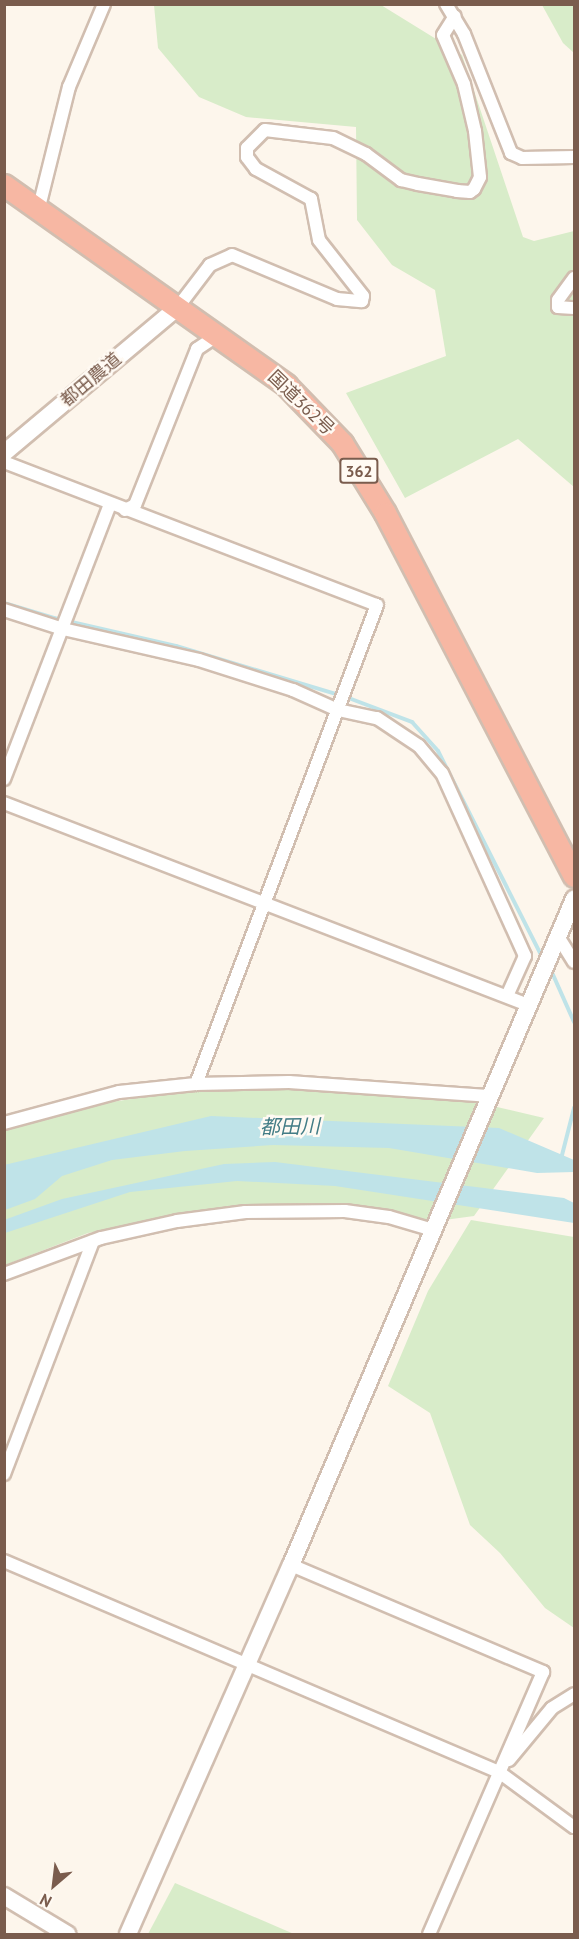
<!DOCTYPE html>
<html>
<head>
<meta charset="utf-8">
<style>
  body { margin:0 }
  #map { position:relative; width:579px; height:1939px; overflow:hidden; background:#fdf6ec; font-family:"PT Sans","Noto Sans JP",sans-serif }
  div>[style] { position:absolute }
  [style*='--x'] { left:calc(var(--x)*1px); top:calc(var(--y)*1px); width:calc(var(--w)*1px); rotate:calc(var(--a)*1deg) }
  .green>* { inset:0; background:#d8ecc9 }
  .water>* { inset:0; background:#bfe3e8 }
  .stream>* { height:4px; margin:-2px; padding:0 2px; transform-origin:2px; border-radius:2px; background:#bfe3e8 }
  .roads { filter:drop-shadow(2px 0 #d1beb0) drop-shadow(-2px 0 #d1beb0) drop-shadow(0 2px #d1beb0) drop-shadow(0 -2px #d1beb0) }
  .street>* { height:12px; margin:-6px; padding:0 6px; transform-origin:6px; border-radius:6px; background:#fff }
  .secondary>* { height:16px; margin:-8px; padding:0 8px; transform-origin:8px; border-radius:8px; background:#fff }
  .highway>* { height:21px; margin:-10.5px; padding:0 10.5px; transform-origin:10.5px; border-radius:10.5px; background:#f7b7a3 }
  span { translate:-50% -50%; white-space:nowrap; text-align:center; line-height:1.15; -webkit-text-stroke:5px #fffaf3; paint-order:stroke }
  .shield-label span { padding:2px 4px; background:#fffaf3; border:2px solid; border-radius:4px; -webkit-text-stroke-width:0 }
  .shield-label { font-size:16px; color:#7a5c4d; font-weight:700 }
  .street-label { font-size:18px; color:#7a5c4d }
  .water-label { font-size:20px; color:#437c86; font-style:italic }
  .frame { position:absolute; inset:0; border:6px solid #7a5c4d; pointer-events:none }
  .north { position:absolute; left:24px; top:1855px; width:60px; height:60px; -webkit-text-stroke:4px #fffaf3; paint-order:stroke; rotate:208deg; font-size:16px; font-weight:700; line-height:24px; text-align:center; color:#7a5c4d }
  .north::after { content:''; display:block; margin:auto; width:21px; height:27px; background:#7a5c4d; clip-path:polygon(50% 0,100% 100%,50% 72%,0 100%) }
</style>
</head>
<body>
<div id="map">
  <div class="green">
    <i style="clip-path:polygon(154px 5px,381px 5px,462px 55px,523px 237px,534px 241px,574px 231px,574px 487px,518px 439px,405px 498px,346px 393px,446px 356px,435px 290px,392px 265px,357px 220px,356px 127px,246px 117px,199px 97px,158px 48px)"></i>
    <i style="clip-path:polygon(542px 5px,574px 5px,574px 53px,563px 43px)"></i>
    <i style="clip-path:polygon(211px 1087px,365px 1090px,471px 1101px,544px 1118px,474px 1216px,437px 1221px,256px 1206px,88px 1233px,5px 1265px,5px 1131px,85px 1106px)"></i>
    <i style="clip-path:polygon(471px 1220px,574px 1237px,574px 1628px,545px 1608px,500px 1553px,470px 1525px,430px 1413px,388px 1386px,428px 1291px)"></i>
    <i style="clip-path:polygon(175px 1883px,294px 1934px,148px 1934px)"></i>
  </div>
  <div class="water">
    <i style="clip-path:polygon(211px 1116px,499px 1128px,574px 1160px,574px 1172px,537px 1173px,389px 1148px,273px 1145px,185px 1151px,112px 1160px,62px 1176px,35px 1199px,5px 1210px,4px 1165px)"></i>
    <i style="clip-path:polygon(275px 1162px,564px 1198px,574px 1203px,574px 1223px,335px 1186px,237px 1181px,130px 1192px,5px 1233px,4px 1220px,62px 1199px,224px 1164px)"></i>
  </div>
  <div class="stream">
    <i style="--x:4;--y:603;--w:52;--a:16.7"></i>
    <i style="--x:54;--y:618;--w:125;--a:12.9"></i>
    <i style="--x:176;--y:646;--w:170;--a:16.7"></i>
    <i style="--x:346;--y:697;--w:71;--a:20.7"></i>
    <i style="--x:412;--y:722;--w:39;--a:48"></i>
    <i style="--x:438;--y:751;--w:231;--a:63.2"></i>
    <i style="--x:550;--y:968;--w:59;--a:66"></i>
    <i style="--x:561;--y:1159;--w:53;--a:-75.7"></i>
  </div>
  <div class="roads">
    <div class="street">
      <i style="--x:446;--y:4;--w:35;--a:59"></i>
      <i style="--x:464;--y:34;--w:128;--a:68.4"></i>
      <i style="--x:511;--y:153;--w:12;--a:24"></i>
      <i style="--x:522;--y:158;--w:52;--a:-1.1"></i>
      <i style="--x:39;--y:207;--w:124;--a:-76"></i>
      <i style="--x:69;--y:87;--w:90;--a:-67.1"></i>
      <i style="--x:574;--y:278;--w:27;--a:126"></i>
      <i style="--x:558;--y:300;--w:7;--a:90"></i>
      <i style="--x:558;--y:307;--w:16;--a:4"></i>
      <i style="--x:178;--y:307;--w:53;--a:-52.7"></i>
      <i style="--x:210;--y:265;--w:24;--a:-24"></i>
      <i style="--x:232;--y:255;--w:114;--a:22.7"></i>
      <i style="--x:337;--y:299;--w:25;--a:5"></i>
      <i style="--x:362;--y:301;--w:5;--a:-79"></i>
      <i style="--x:363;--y:296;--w:71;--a:-128.2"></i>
      <i style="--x:319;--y:240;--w:42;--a:-101"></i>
      <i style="--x:311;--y:199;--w:63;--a:-151.4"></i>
      <i style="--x:256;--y:169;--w:15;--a:-127"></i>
      <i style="--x:247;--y:157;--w:9;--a:-90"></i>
      <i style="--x:247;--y:148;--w:25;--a:-45"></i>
      <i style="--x:265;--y:130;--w:68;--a:6.7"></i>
      <i style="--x:333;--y:138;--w:37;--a:26"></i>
      <i style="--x:366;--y:154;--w:44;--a:36.6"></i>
      <i style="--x:401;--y:180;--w:17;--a:13"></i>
      <i style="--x:418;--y:184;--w:40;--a:10"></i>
      <i style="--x:457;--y:191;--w:13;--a:4"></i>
      <i style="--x:470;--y:192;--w:5;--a:-37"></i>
      <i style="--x:474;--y:189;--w:13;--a:-63"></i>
      <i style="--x:480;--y:177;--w:46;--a:-96.2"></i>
      <i style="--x:475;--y:131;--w:48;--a:-103.2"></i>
      <i style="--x:464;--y:84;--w:53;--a:-113.2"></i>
      <i style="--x:443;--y:35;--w:22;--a:-58"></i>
      <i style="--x:4;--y:462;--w:399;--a:21"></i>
      <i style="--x:377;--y:605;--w:512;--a:110.7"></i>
      <i style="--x:125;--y:510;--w:11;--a:-27"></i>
      <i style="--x:135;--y:505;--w:168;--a:-68.3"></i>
      <i style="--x:197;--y:349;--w:27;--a:-34"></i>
      <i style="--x:4;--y:610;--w:62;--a:17.9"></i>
      <i style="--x:63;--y:629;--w:139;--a:12.8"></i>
      <i style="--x:199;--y:660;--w:99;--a:17.7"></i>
      <i style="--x:293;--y:690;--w:49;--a:24"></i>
      <i style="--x:338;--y:710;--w:40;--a:12"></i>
      <i style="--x:377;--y:718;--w:50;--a:33.7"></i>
      <i style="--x:419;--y:746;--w:35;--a:50"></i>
      <i style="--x:442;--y:773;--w:201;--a:65.6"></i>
      <i style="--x:525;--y:956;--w:44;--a:114.2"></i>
      <i style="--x:4;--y:779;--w:295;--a:-68.9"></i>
      <i style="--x:4;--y:803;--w:562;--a:21.08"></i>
      <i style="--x:559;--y:938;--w:28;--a:58"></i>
      <i style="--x:4;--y:1123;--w:119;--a:-15.1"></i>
      <i style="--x:119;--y:1092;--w:77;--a:-5.9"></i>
      <i style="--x:196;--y:1084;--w:93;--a:-1.2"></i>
      <i style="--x:289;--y:1082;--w:199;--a:4"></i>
      <i style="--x:4;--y:1274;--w:103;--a:-20.4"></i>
      <i style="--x:101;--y:1238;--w:78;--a:-12.6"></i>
      <i style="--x:177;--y:1221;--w:69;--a:-7.5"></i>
      <i style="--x:245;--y:1212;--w:100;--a:-0.6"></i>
      <i style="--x:345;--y:1211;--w:44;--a:7.8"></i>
      <i style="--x:389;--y:1217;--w:46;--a:16.5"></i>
      <i style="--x:4;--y:1474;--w:249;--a:-69.1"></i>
      <i style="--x:4;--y:1561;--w:538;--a:23.09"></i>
      <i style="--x:499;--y:1772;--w:93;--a:36.3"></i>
      <i style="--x:291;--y:1565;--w:274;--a:23"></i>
      <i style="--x:543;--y:1672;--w:286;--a:113.5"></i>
      <i style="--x:509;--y:1760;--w:67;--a:-50.4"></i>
      <i style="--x:552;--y:1708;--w:26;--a:-32"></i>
    </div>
    <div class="secondary">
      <i style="--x:4;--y:453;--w:227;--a:-40"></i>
      <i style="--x:4;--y:1896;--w:74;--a:31.1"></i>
      <i style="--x:128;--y:1934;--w:403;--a:-66.2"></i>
      <i style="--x:291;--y:1565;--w:724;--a:-66.98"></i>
    </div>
    <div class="highway">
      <i style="--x:4;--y:185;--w:346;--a:35.3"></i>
      <i style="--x:286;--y:385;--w:81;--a:46"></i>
      <i style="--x:342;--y:443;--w:82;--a:58.4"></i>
      <i style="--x:385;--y:513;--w:409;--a:62.5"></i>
    </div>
  </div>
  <div class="shield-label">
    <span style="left:359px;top:471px">362</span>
  </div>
  <div class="street-label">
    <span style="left:91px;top:380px;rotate:-40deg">都田農道</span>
    <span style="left:301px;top:403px;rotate:44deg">国道362号</span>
  </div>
  <div class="water-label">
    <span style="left:290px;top:1127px;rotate:-1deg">都田川</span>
  </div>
  <div class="frame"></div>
  <div class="north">N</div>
</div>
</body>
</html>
